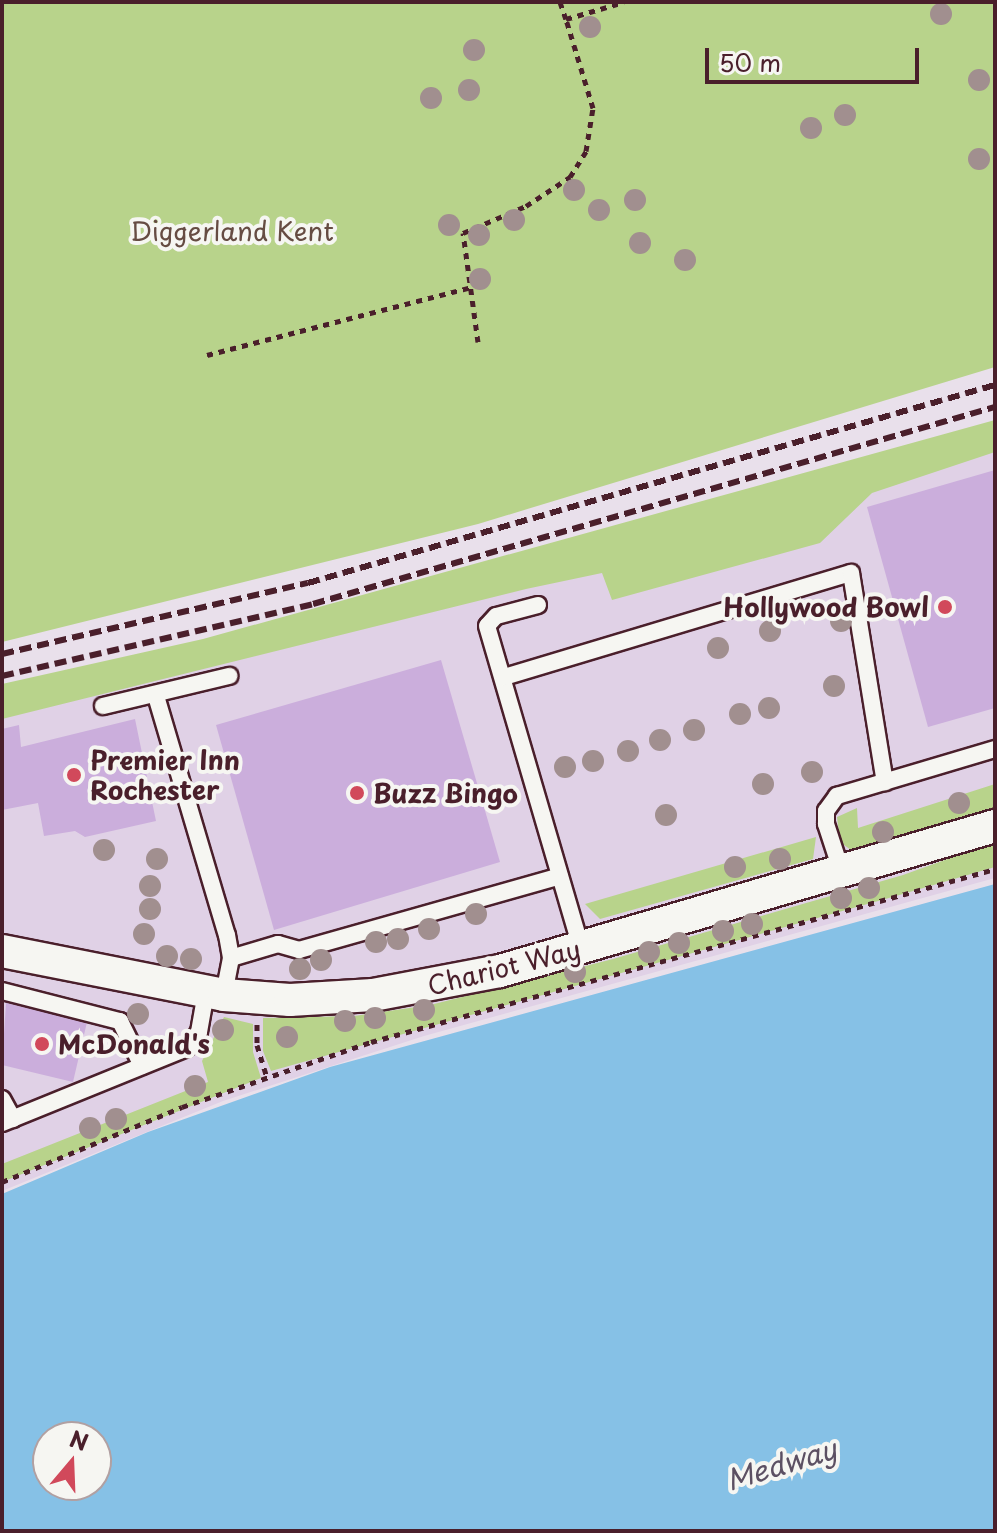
<!DOCTYPE html>
<html>
<head>
<meta charset="utf-8">
<style>
  body { margin:0 }
  #map { position:relative; width:997px; height:1533px; overflow:hidden; background:#e9e0eb; font-family:"Playpen Sans",sans-serif }
  div>[style] { position:absolute }
  [style*='--x'] { left:calc(var(--x)*1px); top:calc(var(--y)*1px); width:calc(var(--w)*1px); rotate:calc(var(--a)*1deg) }
  .built>* { inset:0; background:#e0d1e6 }
  .green>* { inset:0; background:#b8d38b }
  .water>* { inset:0; background:#86c1e6 }
  .building>* { inset:0; background:#cbaedc }
  .path>* { height:5px; margin-top:-2.5px; transform-origin:0; background:repeating-linear-gradient(90deg,#4a1f2b 0 6px,transparent 0 12px) }
  .roads { filter:drop-shadow(2px 0 #4a1f2b) drop-shadow(-2px 0 #4a1f2b) drop-shadow(0 2px #4a1f2b) drop-shadow(0 -2px #4a1f2b) }
  .lane>* { height:16px; margin:-8px; padding:0 8px; transform-origin:8px; border-radius:8px; background:#f6f6f2 }
  .street>* { height:32px; margin:-16px; padding:0 16px; transform-origin:16px; border-radius:16px; background:#f6f6f2 }
  .rail>* { height:6px; margin-top:-3px; transform-origin:0; background:repeating-linear-gradient(90deg,#4a1f2b 0 12px,transparent 0 18px) }
  .trees>* { width:22px; height:22px; margin:-11px; border-radius:50%; background:#a18f8f }
  .dots>* { width:22px; height:22px; translate:-50% -50%; box-sizing:border-box; border:4px solid #f6f6f2; border-radius:50% }
  span { translate:-50% -50%; white-space:nowrap; text-align:center; line-height:1.15; -webkit-text-stroke:8px #f6f6f2; paint-order:stroke }
  .park-label { font-size:26px; color:#664c43 }
  .poi-label { font-size:26px; color:#4a1f2b; font-weight:700 }
  .right { translate:-100% -50%; text-align:right }
  .left { translate:0 -50%; text-align:left }
  .street-label { font-size:26px; color:#4a1f2b }
  .water-label { font-size:28px; color:#5c5063; font-style:italic }
  .frame { position:absolute; inset:0; border:4px solid #4a1f2b; pointer-events:none }
  .north { position:absolute; left:32px; top:1421px; width:80px; height:80px; box-sizing:border-box; background:#f6f6f2; border:2px solid #b1a0a2; border-radius:50%; rotate:19deg; font-size:22px; font-weight:700; line-height:32px; text-align:center; color:#4a1f2b }
  .north::after { content:''; display:block; margin:auto; width:28px; height:36px; background:#d1495b; clip-path:polygon(50% 0,100% 100%,50% 72%,0 100%) }
  .scale { position:absolute; left:705px; top:48px; width:214px; height:36px; box-sizing:border-box; border:4px solid #4a1f2b; border-top:0; padding-left:10px; font-size:24px; line-height:28px; white-space:nowrap; color:#4a1f2b; -webkit-text-stroke:6px #f6f6f2; paint-order:stroke }
</style>
</head>
<body>
<div id="map">
  <div class="built">
    <i style="clip-path:polygon(995px 427px,995px 878px,424px 1036px,223px 1101px,2px 1191px,2px 699px)"></i>
  </div>
  <div class="green">
    <i style="clip-path:polygon(2px 2px,995px 2px,995px 367px,478px 524px,2px 642px)"></i>
    <i style="clip-path:polygon(995px 420px,995px 452px,872px 493px,820px 543px,612px 600px,602px 573px,526px 589px,2px 719px,2px 684px,203px 639px)"></i>
    <i style="clip-path:polygon(995px 784px,995px 808px,855px 853px,840px 842px,837px 817px,857px 808px,858px 828px)"></i>
    <i style="clip-path:polygon(816px 837px,813px 859px,600px 919px,585px 904px)"></i>
    <i style="clip-path:polygon(995px 842px,995px 867px,896px 896px,271px 1071px,263px 1051px,263px 1018px,354px 1016px,430px 1005px,613px 959px,903px 875px)"></i>
    <i style="clip-path:polygon(224px 1017px,253px 1024px,253px 1052px,261px 1078px,2px 1182px,2px 1164px,208px 1082px,202px 1061px)"></i>
  </div>
  <div class="water">
    <i style="clip-path:polygon(evenodd,995px 884px,995px 1531px,2px 1531px,2px 1194px,148px 1132px,330px 1067px,995px 884px,48px 1437px,96px 1437px,96px 1485px,48px 1485px,48px 1437px)"></i>
  </div>
  <div class="building">
    <i style="clip-path:polygon(995px 470px,995px 708px,928px 727px,867px 507px)"></i>
    <i style="clip-path:polygon(441px 660px,500px 862px,274px 930px,216px 725px)"></i>
    <i style="clip-path:polygon(135px 719px,156px 821px,85px 837px,75px 831px,44px 836px,38px 803px,2px 810px,2px 729px,19px 725px,21px 747px)"></i>
    <i style="clip-path:polygon(6px 1003px,87px 1022px,73px 1082px,2px 1065px)"></i>
  </div>
  <div class="path">
    <i style="--x:560;--y:2;--w:18;--a:71"></i>
    <i style="--x:478;--y:342;--w:110;--a:-97.8"></i>
    <i style="--x:463;--y:233;--w:69;--a:-23.2"></i>
    <i style="--x:526;--y:206;--w:53;--a:-33.4"></i>
    <i style="--x:570;--y:177;--w:31;--a:-58"></i>
    <i style="--x:586;--y:151;--w:44;--a:-80.8"></i>
    <i style="--x:593;--y:108;--w:93;--a:-106.9"></i>
    <i style="--x:566;--y:19;--w:60;--a:-16.3"></i>
    <i style="--x:207;--y:355;--w:273;--a:-14.4"></i>
    <i style="--x:257;--y:1024;--w:21;--a:90"></i>
    <i style="--x:257;--y:1045;--w:34;--a:73"></i>
    <i style="--x:2;--y:1182;--w:195;--a:-22.6"></i>
    <i style="--x:182;--y:1107;--w:200;--a:-19"></i>
    <i style="--x:371;--y:1042;--w:648;--a:-15.5"></i>
  </div>
  <div class="roads">
    <div class="lane">
      <i style="--x:538;--y:605;--w:43;--a:165.3"></i>
      <i style="--x:496;--y:616;--w:13;--a:132"></i>
      <i style="--x:487;--y:626;--w:334;--a:73.7"></i>
      <i style="--x:504;--y:677;--w:362;--a:-16.7"></i>
      <i style="--x:851;--y:573;--w:212;--a:80.8"></i>
      <i style="--x:156;--y:696;--w:249;--a:73.5"></i>
      <i style="--x:227;--y:935;--w:23;--a:80"></i>
      <i style="--x:231;--y:958;--w:38;--a:101"></i>
      <i style="--x:103;--y:706;--w:130;--a:-13.4"></i>
      <i style="--x:842;--y:873;--w:52;--a:-108.1"></i>
      <i style="--x:826;--y:824;--w:13;--a:-90"></i>
      <i style="--x:826;--y:811;--w:19;--a:-54"></i>
      <i style="--x:837;--y:796;--w:165;--a:-16.6"></i>
      <i style="--x:231;--y:958;--w:49;--a:-16.6"></i>
      <i style="--x:278;--y:944;--w:22;--a:16"></i>
      <i style="--x:299;--y:950;--w:271;--a:-15.8"></i>
      <i style="--x:2;--y:991;--w:122;--a:14.3"></i>
      <i style="--x:120;--y:1021;--w:50;--a:63.9"></i>
      <i style="--x:2;--y:1099;--w:23;--a:61"></i>
      <i style="--x:2;--y:1123;--w:200;--a:-22.1"></i>
      <i style="--x:187;--y:1048;--w:20;--a:-53"></i>
      <i style="--x:199;--y:1032;--w:40;--a:-80"></i>
    </div>
    <div class="street">
      <i style="--x:2;--y:951;--w:226;--a:11.2"></i>
      <i style="--x:224;--y:995;--w:66;--a:4.3"></i>
      <i style="--x:290;--y:1000;--w:83;--a:-3.4"></i>
      <i style="--x:373;--y:995;--w:129;--a:-10.7"></i>
      <i style="--x:500;--y:971;--w:516;--a:-16.33"></i>
    </div>
  </div>
  <div class="rail">
    <i style="--x:2;--y:654;--w:314;--a:-13.1"></i>
    <i style="--x:308;--y:583;--w:715;--a:-16.08"></i>
    <i style="--x:2;--y:676;--w:319;--a:-13"></i>
    <i style="--x:313;--y:604;--w:710;--a:-16.11"></i>
  </div>
  <div class="trees">
    <i style="left:941px;top:14px"></i>
    <i style="left:590px;top:27px"></i>
    <i style="left:474px;top:50px"></i>
    <i style="left:979px;top:80px"></i>
    <i style="left:469px;top:90px"></i>
    <i style="left:431px;top:98px"></i>
    <i style="left:845px;top:115px"></i>
    <i style="left:811px;top:128px"></i>
    <i style="left:979px;top:159px"></i>
    <i style="left:574px;top:190px"></i>
    <i style="left:635px;top:200px"></i>
    <i style="left:599px;top:210px"></i>
    <i style="left:514px;top:220px"></i>
    <i style="left:449px;top:225px"></i>
    <i style="left:479px;top:235px"></i>
    <i style="left:640px;top:243px"></i>
    <i style="left:685px;top:260px"></i>
    <i style="left:480px;top:279px"></i>
    <i style="left:841px;top:621px"></i>
    <i style="left:770px;top:631px"></i>
    <i style="left:718px;top:648px"></i>
    <i style="left:834px;top:686px"></i>
    <i style="left:769px;top:708px"></i>
    <i style="left:740px;top:714px"></i>
    <i style="left:694px;top:730px"></i>
    <i style="left:660px;top:740px"></i>
    <i style="left:628px;top:751px"></i>
    <i style="left:593px;top:761px"></i>
    <i style="left:565px;top:767px"></i>
    <i style="left:812px;top:772px"></i>
    <i style="left:763px;top:784px"></i>
    <i style="left:959px;top:803px"></i>
    <i style="left:666px;top:815px"></i>
    <i style="left:883px;top:832px"></i>
    <i style="left:104px;top:850px"></i>
    <i style="left:157px;top:859px"></i>
    <i style="left:780px;top:859px"></i>
    <i style="left:735px;top:867px"></i>
    <i style="left:150px;top:886px"></i>
    <i style="left:869px;top:888px"></i>
    <i style="left:841px;top:898px"></i>
    <i style="left:150px;top:909px"></i>
    <i style="left:476px;top:914px"></i>
    <i style="left:752px;top:924px"></i>
    <i style="left:429px;top:929px"></i>
    <i style="left:723px;top:931px"></i>
    <i style="left:144px;top:934px"></i>
    <i style="left:398px;top:939px"></i>
    <i style="left:376px;top:942px"></i>
    <i style="left:679px;top:943px"></i>
    <i style="left:649px;top:952px"></i>
    <i style="left:167px;top:956px"></i>
    <i style="left:191px;top:959px"></i>
    <i style="left:321px;top:960px"></i>
    <i style="left:300px;top:969px"></i>
    <i style="left:575px;top:972px"></i>
    <i style="left:424px;top:1010px"></i>
    <i style="left:138px;top:1014px"></i>
    <i style="left:375px;top:1018px"></i>
    <i style="left:345px;top:1021px"></i>
    <i style="left:223px;top:1030px"></i>
    <i style="left:287px;top:1037px"></i>
    <i style="left:195px;top:1086px"></i>
    <i style="left:116px;top:1119px"></i>
    <i style="left:90px;top:1128px"></i>
  </div>
  <div class="dots">
    <i style="left:945px;top:607px;background:#d1495b"></i>
    <i style="left:74px;top:775px;background:#d1495b"></i>
    <i style="left:357px;top:793px;background:#d1495b"></i>
    <i style="left:42px;top:1044px;background:#d1495b"></i>
  </div>
  <div class="park-label">
    <span style="left:232px;top:231px">Diggerland Kent</span>
  </div>
  <div class="poi-label">
    <span class="right" style="left:929px;top:607px">Hollywood Bowl</span>
    <span class="left" style="left:90px;top:775px">Premier Inn<br>Rochester</span>
    <span class="left" style="left:373px;top:793px">Buzz Bingo</span>
    <span class="left" style="left:58px;top:1044px">McDonald's</span>
  </div>
  <div class="street-label">
    <span style="left:504px;top:967px;rotate:-14deg">Chariot Way</span>
  </div>
  <div class="water-label">
    <span style="left:781px;top:1464px;rotate:-17deg">Medway</span>
  </div>
  <div class="frame"></div>
  <div class="north">N</div>
  <div class="scale">50 m</div>
</div>
</body>
</html>
